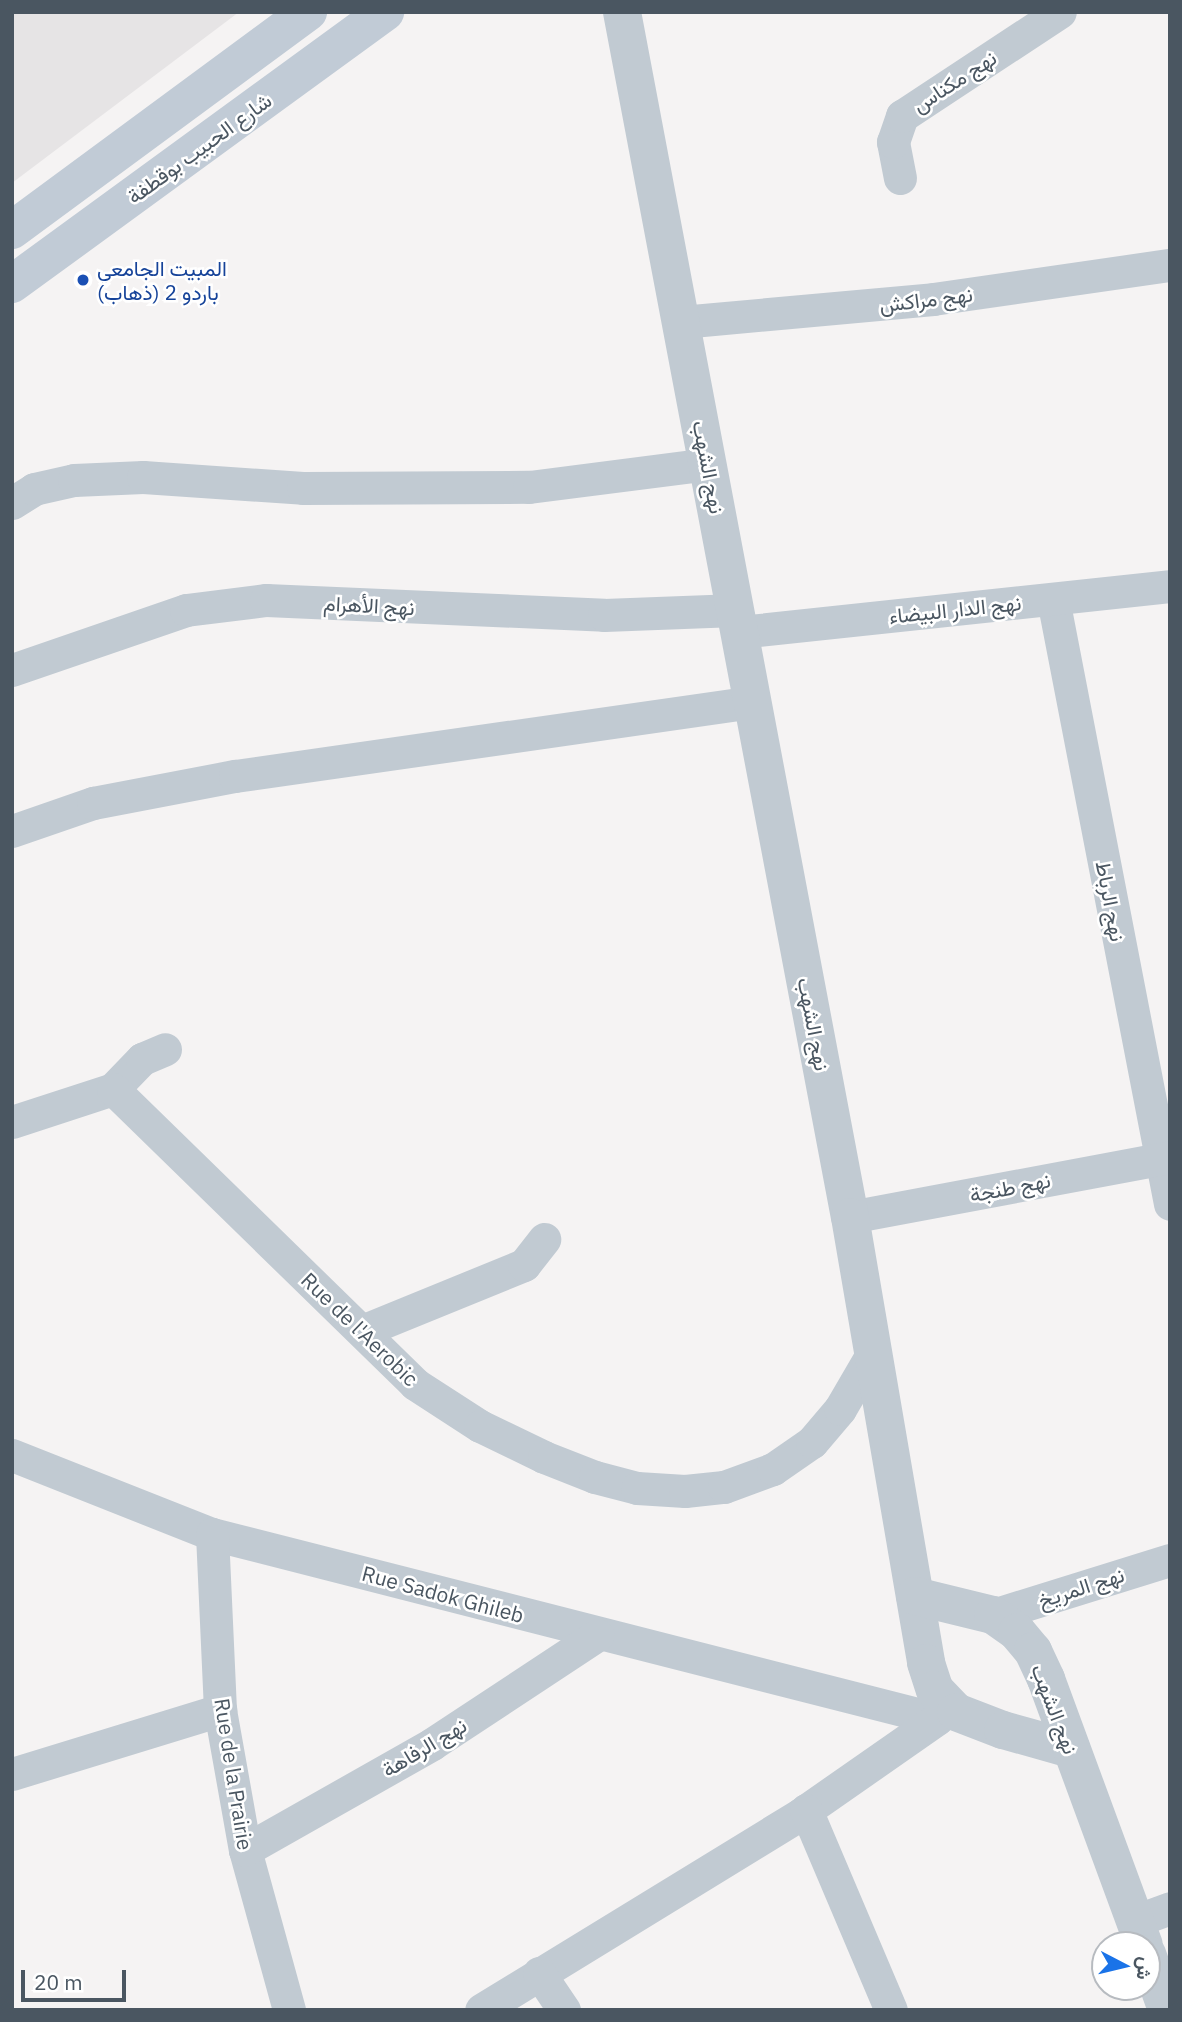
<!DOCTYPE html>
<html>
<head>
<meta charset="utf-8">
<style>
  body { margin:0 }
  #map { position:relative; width:1182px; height:2022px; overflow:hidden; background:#f5f3f3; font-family:"IBM Plex Sans",Vazirmatn,sans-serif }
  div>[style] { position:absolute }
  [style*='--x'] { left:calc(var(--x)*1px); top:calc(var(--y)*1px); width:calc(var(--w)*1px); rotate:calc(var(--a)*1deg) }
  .education>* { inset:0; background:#e6e4e5 }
  .minor>* { height:33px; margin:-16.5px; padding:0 16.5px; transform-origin:16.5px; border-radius:16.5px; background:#c1cad2 }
  .tertiary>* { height:38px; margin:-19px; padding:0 19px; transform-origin:19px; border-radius:19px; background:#c1cad2 }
  .secondary>* { height:38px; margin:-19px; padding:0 19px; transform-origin:19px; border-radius:19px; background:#c1cbd6 }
  .dots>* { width:19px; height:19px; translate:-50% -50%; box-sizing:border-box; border:4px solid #fff; border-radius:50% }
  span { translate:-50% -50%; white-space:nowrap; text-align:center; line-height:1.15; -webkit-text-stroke:5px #fff; paint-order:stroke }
  .street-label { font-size:21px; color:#4a5661 }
  .transit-label { font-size:21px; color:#164399 }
  .left { translate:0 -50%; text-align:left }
  .frame { position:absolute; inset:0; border:14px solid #4a5661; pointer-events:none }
  .north { position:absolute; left:1091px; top:1931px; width:70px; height:70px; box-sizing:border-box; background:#fff; border:2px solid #b7bbc0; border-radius:50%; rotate:97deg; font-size:19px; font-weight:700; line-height:28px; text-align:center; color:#4a5661 }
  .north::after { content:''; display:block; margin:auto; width:24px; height:32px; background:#1a73e8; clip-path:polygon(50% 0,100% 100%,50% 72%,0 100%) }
  .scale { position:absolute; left:21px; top:1970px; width:105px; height:32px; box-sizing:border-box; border:4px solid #4a5661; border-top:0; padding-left:9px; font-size:21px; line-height:24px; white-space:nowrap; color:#4a5661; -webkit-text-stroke:5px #fff; paint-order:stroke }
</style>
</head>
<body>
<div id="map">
  <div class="education">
    <i style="clip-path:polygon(12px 12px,239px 12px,12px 183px)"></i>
  </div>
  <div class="minor">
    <i style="--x:900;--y:178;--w:37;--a:-101"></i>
    <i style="--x:893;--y:142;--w:28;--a:-71"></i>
    <i style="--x:902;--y:116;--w:189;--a:-33.4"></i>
    <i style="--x:681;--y:322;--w:253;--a:-5.2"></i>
    <i style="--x:933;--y:299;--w:239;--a:-8.2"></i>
    <i style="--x:12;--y:503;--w:26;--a:-32"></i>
    <i style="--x:34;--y:489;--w:41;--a:-12.7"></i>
    <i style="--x:74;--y:480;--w:69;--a:-2.5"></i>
    <i style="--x:143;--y:477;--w:160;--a:3.9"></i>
    <i style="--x:303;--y:488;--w:226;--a:-0.3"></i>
    <i style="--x:529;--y:487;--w:180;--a:-7.3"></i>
    <i style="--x:1053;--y:599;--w:616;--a:79.05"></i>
    <i style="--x:740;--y:632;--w:432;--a:-6.1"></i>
    <i style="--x:12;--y:670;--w:184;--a:-19"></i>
    <i style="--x:186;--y:610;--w:81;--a:-7.1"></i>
    <i style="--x:266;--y:600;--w:338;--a:2.5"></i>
    <i style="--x:604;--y:615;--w:132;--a:-2.2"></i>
    <i style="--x:12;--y:831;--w:86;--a:-19.1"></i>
    <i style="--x:93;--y:803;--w:145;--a:-10.8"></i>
    <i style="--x:235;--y:776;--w:523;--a:-8.13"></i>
    <i style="--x:113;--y:1089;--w:42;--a:-46"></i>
    <i style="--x:142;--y:1059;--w:25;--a:-23"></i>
    <i style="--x:12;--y:1122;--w:106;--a:-18.1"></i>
    <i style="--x:113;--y:1089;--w:422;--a:44.3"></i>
    <i style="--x:415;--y:1384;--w:77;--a:32.9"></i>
    <i style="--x:480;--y:1426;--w:71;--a:25.8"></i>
    <i style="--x:544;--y:1457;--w:55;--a:21.4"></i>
    <i style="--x:595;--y:1477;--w:43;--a:14.7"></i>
    <i style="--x:637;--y:1488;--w:48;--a:3.6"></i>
    <i style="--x:685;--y:1491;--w:39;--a:-6"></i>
    <i style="--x:724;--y:1487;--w:52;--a:-20.2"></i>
    <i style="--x:773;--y:1469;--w:47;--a:-34.7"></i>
    <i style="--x:812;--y:1442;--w:43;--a:-49.7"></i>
    <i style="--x:840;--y:1409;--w:64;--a:-59.8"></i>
    <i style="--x:850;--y:1217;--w:326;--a:-10.6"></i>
    <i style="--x:362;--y:1331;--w:175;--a:-22.2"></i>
    <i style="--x:524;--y:1265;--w:33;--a:-52"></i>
    <i style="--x:12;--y:1455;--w:215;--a:21.6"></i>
    <i style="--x:212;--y:1534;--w:748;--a:14.31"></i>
    <i style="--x:937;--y:1719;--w:166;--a:145.1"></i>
    <i style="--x:801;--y:1814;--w:375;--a:148.5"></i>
    <i style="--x:212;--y:1534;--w:176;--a:87.4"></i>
    <i style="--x:220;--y:1710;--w:142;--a:79.9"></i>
    <i style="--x:245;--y:1850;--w:166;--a:74.6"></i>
    <i style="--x:993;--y:1615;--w:185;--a:-17.3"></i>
    <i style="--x:12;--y:1774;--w:218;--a:-17.1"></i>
    <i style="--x:806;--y:1810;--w:217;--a:67"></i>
    <i style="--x:245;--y:1850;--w:215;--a:-29.5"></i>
    <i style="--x:432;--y:1744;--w:198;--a:-33.4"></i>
    <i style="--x:1135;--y:1921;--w:37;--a:-20"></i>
    <i style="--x:539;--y:1973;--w:45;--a:56"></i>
  </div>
  <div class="tertiary">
    <i style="--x:622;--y:12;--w:1226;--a:79.29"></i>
    <i style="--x:850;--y:1217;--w:452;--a:80.3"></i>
    <i style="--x:926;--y:1663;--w:28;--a:72"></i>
    <i style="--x:935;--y:1690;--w:30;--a:46"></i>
    <i style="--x:956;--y:1712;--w:50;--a:21"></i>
    <i style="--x:1003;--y:1730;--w:71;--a:15.6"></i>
    <i style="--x:915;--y:1596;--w:80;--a:13.7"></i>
    <i style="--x:993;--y:1615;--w:29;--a:35"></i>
    <i style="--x:1017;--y:1632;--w:25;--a:50"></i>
    <i style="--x:1033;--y:1651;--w:31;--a:65"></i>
    <i style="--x:1046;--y:1679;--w:283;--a:69.8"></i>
    <i style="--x:1147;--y:1954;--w:59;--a:70.3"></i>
  </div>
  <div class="secondary">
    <i style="--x:12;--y:230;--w:368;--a:-36.4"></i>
    <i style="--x:12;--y:284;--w:462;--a:-36.1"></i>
  </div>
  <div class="dots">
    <i style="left:83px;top:280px;background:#1a4fb4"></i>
  </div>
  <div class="street-label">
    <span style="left:954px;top:81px;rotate:-33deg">نهج مكناس</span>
    <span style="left:199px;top:148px;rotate:-36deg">شارع الحبيب بوقطفة</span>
    <span style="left:926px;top:299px;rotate:-7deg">نهج مراكش</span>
    <span style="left:709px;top:467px;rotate:79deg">نهج الشهب</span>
    <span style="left:369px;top:605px;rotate:3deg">نهج الأهرام</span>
    <span style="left:955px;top:609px;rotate:-6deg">نهج الدار البيضاء</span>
    <span style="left:1111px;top:901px;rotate:79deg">نهج الرباط</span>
    <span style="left:814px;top:1024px;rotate:79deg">نهج الشهب</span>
    <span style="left:1010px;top:1187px;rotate:-11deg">نهج طنجة</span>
    <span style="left:360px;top:1329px;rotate:44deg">Rue de l'Aerobic</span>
    <span style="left:1081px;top:1587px;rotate:-18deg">نهج المريخ</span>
    <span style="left:443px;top:1594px;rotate:15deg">Rue Sadok Ghileb</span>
    <span style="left:1055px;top:1709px;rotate:69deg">نهج الشهب</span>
    <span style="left:424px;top:1747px;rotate:-31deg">نهج الرفاهة</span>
    <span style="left:234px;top:1774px;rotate:81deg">Rue de la Prairie</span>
  </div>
  <div class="transit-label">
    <span class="left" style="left:97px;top:280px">المبيت الجامعي<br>باردو 2 (ذهاب)</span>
  </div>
  <div class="frame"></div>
  <div class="north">ش</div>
  <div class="scale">20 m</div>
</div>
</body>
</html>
